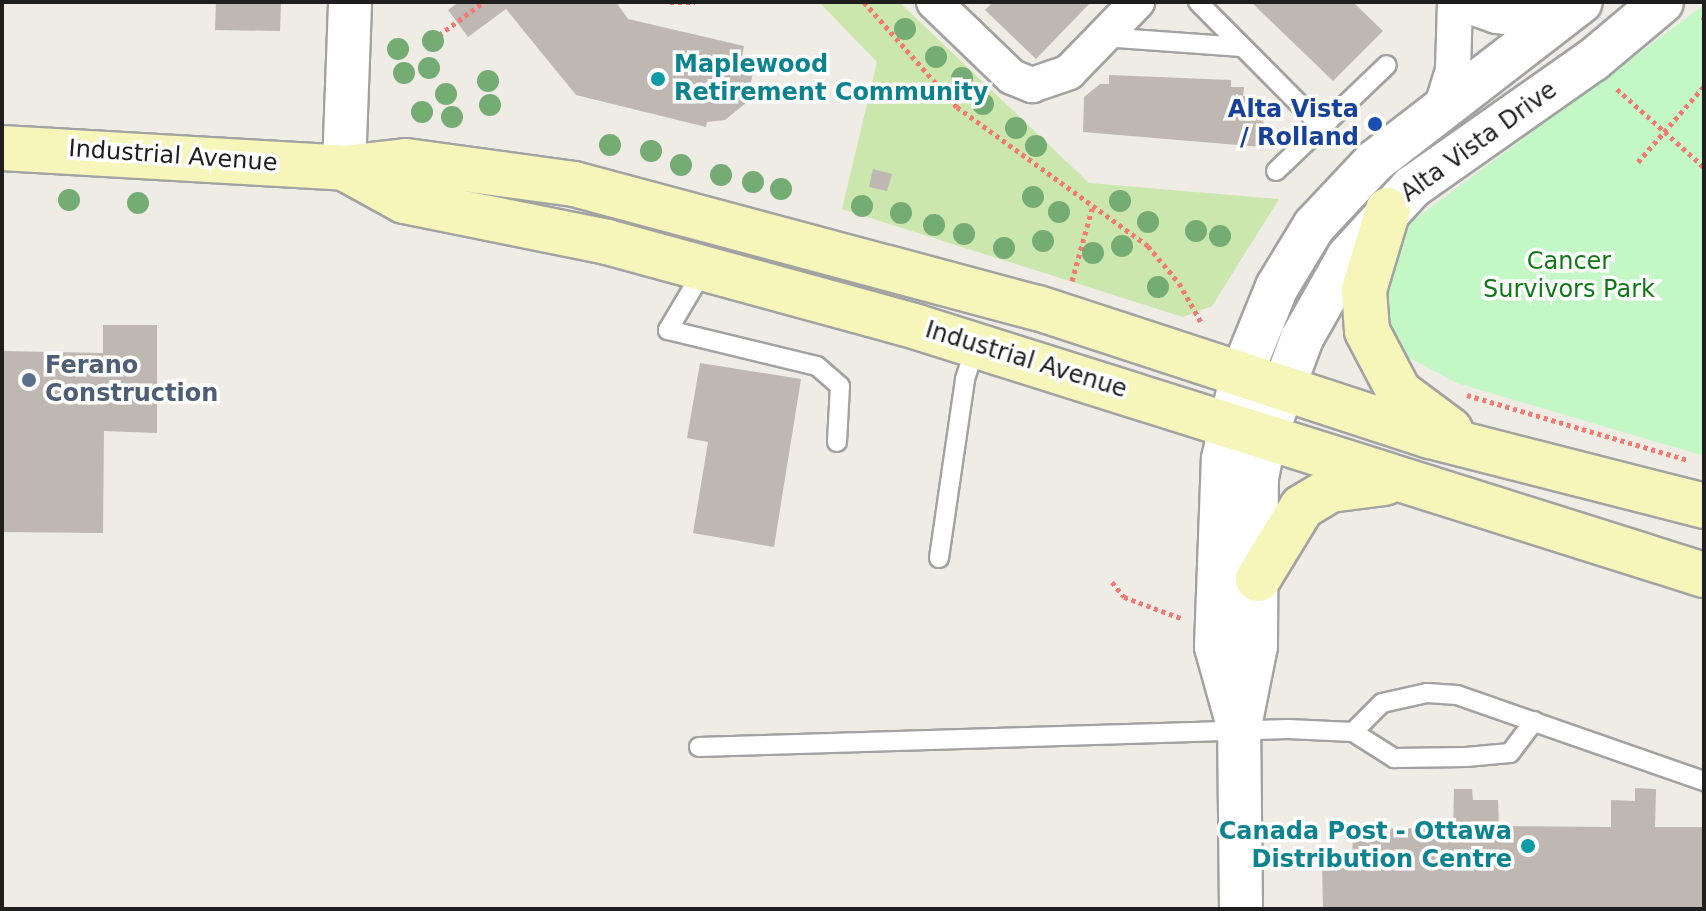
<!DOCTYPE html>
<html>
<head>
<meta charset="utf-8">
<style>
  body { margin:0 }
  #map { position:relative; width:1706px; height:911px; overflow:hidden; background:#efebe5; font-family:"DejaVu Sans",sans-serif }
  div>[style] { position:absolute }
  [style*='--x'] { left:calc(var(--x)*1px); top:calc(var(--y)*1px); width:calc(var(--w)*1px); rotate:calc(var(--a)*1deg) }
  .grass>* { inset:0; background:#cbe7ad }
  .park>* { inset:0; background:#c4f7c6 }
  .building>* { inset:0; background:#bfb7b2 }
  .path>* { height:5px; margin-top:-2.5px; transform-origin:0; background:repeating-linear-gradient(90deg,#f37a72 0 4px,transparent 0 8px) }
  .roads { filter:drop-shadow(2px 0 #a2a2a2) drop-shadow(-2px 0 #a2a2a2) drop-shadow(0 2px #a2a2a2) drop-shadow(0 -2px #a2a2a2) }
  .service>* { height:18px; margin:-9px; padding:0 9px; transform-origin:9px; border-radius:9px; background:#fff }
  .minor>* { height:34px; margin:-17px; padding:0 17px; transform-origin:17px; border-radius:17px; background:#fff }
  .tertiary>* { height:42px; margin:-21px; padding:0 21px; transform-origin:21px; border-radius:21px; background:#fff }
  .secondary>* { height:44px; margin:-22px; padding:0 22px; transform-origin:22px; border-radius:22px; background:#f6f6bb }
  .trees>* { width:22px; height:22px; margin:-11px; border-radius:50%; background:#75ac73 }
  .dots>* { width:22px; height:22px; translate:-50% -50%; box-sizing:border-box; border:4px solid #fff; border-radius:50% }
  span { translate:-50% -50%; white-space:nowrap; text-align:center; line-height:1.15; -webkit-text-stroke:7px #fff; paint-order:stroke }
  .culture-label { font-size:24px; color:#0d838f; font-weight:700 }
  .left { translate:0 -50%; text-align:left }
  .right { translate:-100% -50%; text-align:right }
  .transit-label { font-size:24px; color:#164399; font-weight:700 }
  .street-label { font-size:24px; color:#1e1e1e }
  .park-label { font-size:24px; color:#117816 }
  .service-label { font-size:24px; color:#4e5e75; font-weight:700 }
  .frame { position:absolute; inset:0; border:4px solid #1e1e1e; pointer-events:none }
</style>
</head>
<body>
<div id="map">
  <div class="grass">
    <i style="clip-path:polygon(819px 2px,899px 2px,1089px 183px,1279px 199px,1212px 306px,1183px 317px,842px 209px,877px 62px)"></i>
  </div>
  <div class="park">
    <i style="clip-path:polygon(1704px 5px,1704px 456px,1457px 383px,1406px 356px,1380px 322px,1382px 265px,1403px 228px)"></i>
  </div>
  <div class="building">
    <i style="clip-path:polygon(216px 2px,281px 2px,280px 31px,215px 30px)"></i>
    <i style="clip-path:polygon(459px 2px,616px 2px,628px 19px,744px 46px,741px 62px,755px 64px,746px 103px,725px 120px,707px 122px,706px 127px,576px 95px,506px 9px,468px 37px,448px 10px)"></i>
    <i style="clip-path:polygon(993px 2px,1091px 2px,1036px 59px,985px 10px)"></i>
    <i style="clip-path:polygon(1251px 2px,1353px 2px,1383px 31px,1333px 81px)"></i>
    <i style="clip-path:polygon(1109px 75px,1231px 80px,1231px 87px,1244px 87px,1243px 96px,1251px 96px,1264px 111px,1262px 147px,1083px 132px,1084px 97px,1100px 84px,1109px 84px)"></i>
    <i style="clip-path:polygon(873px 169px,892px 174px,887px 191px,869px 187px)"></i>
    <i style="clip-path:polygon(103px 325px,157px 325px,157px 433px,104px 431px,103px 533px,2px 532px,2px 351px,103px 353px)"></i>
    <i style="clip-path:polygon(700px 363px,801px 379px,774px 547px,693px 533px,708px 442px,687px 438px)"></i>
    <i style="clip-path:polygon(1635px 788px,1656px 789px,1655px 827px,1704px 827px,1704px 909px,1323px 909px,1322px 864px,1352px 864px,1353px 829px,1453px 828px,1454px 789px,1472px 789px,1473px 800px,1498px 800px,1499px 826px,1611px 827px,1611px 800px,1635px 801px)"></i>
  </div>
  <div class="path">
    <i style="--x:670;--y:2;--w:25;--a:0"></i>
    <i style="--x:864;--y:2;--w:140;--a:48.5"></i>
    <i style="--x:957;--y:107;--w:236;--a:36"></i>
    <i style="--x:1148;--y:246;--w:48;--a:50"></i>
    <i style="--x:1179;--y:283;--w:45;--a:60.6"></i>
    <i style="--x:1703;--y:17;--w:2;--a:63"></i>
    <i style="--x:439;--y:35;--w:56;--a:-36.3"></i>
    <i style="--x:1617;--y:89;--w:117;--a:41.9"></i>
    <i style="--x:1638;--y:162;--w:101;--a:-49"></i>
    <i style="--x:1072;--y:281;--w:75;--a:-74.5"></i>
    <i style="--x:1467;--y:395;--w:230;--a:16.4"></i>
    <i style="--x:1112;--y:582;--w:19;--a:51"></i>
    <i style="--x:1124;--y:597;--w:63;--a:20.4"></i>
  </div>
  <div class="roads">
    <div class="service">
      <i style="--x:1198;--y:2;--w:176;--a:45.2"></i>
      <i style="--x:1103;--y:37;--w:139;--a:4.1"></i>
      <i style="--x:1276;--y:171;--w:153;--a:-43.7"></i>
      <i style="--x:704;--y:269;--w:71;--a:120.5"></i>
      <i style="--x:668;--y:330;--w:153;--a:13.6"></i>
      <i style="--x:817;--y:366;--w:30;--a:41"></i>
      <i style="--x:840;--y:386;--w:56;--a:93.1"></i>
      <i style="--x:939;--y:558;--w:181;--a:-81.7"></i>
      <i style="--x:965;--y:379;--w:36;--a:-72"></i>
      <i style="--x:1353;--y:732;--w:41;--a:-45"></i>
      <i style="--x:1382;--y:703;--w:46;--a:-12.5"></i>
      <i style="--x:1427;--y:693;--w:30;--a:4"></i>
      <i style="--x:1457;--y:695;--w:262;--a:19.2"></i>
      <i style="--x:699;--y:747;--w:589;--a:-1.75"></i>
      <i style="--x:1288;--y:729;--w:65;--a:2.6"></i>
      <i style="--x:1353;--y:732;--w:49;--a:32.4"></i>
      <i style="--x:1394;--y:758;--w:72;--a:-0.8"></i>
      <i style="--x:1466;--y:757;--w:44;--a:-5.2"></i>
      <i style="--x:1510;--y:753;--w:40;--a:-53"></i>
    </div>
    <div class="minor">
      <i style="--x:934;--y:2;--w:108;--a:43.9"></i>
      <i style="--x:1012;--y:77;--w:22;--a:22"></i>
      <i style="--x:1032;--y:85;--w:39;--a:-19"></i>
      <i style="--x:1069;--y:72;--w:98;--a:-45.8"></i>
      <i style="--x:1457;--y:2;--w:41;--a:19.7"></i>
      <i style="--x:1496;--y:16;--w:32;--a:7"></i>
      <i style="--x:1528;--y:20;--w:35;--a:-8"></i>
      <i style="--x:1441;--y:109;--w:41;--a:-72.9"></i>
      <i style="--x:1453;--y:70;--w:68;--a:-88.3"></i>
    </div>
    <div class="tertiary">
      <i style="--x:344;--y:168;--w:166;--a:-87.9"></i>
      <i style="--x:1237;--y:722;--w:78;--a:-105.6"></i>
      <i style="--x:1216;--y:647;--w:188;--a:-87.9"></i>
      <i style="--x:1223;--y:459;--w:88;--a:-77.5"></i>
      <i style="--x:1242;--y:373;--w:93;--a:-67.9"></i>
      <i style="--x:1277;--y:287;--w:71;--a:-58.8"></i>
      <i style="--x:1314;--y:226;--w:89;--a:-46.8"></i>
      <i style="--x:1375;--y:161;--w:260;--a:-37.7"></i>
      <i style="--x:1241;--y:909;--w:178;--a:-90.6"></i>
      <i style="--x:1239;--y:731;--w:87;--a:-78.7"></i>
      <i style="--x:1256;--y:646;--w:168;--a:-89.7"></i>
      <i style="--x:1257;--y:478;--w:41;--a:-78.7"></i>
      <i style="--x:1265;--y:438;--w:107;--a:-69.7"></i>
      <i style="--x:1302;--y:338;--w:93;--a:-60.4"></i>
      <i style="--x:1348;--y:257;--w:95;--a:-47.6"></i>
      <i style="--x:1412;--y:187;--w:221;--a:-35.1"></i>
      <i style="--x:1593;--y:60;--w:90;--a:-40"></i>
    </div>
    <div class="secondary">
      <i style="--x:2;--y:148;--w:343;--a:3.3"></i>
      <i style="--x:344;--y:168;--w:62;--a:-6.4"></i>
      <i style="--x:406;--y:161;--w:170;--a:7.8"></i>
      <i style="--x:574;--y:184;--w:480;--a:15"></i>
      <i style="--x:1038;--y:308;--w:412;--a:18.1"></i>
      <i style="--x:1430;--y:436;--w:283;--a:14.3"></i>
      <i style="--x:344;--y:168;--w:68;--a:28.8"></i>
      <i style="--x:404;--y:201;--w:207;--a:11.4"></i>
      <i style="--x:607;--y:242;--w:321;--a:15.3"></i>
      <i style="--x:917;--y:327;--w:825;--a:17.49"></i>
      <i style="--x:1388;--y:210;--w:84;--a:106.7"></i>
      <i style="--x:1364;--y:290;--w:41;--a:85.8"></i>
      <i style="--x:1367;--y:331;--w:69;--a:62.3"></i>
      <i style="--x:1399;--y:392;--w:64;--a:36.7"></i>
      <i style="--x:1258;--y:579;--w:84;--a:-58.6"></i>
      <i style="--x:1302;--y:507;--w:33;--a:-31"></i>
      <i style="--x:1330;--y:490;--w:55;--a:-7.3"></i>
    </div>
  </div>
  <div class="trees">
    <i style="left:905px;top:29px"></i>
    <i style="left:433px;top:41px"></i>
    <i style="left:398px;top:49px"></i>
    <i style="left:936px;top:57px"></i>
    <i style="left:429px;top:68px"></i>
    <i style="left:404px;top:73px"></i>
    <i style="left:962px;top:78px"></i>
    <i style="left:488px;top:81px"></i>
    <i style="left:446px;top:94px"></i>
    <i style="left:983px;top:104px"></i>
    <i style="left:490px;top:105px"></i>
    <i style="left:422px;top:112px"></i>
    <i style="left:452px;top:117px"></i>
    <i style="left:1016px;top:128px"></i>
    <i style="left:610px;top:145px"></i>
    <i style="left:1036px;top:146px"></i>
    <i style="left:651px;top:151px"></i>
    <i style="left:681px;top:165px"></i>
    <i style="left:721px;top:175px"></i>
    <i style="left:753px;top:182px"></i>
    <i style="left:781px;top:189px"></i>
    <i style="left:1033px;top:197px"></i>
    <i style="left:69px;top:200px"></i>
    <i style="left:1120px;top:201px"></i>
    <i style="left:138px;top:203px"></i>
    <i style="left:862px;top:206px"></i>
    <i style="left:1059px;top:212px"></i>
    <i style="left:901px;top:213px"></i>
    <i style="left:1148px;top:222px"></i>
    <i style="left:934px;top:225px"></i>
    <i style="left:1196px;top:231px"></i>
    <i style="left:964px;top:234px"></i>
    <i style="left:1220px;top:236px"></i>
    <i style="left:1043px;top:241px"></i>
    <i style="left:1122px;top:246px"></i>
    <i style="left:1004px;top:248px"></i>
    <i style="left:1093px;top:253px"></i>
    <i style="left:1158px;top:287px"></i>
  </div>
  <div class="dots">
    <i style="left:658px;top:79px;background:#0f9aa8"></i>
    <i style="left:1375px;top:124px;background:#1a4fb4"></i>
    <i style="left:29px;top:380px;background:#5c6f8a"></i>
    <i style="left:1528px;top:846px;background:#0f9aa8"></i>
  </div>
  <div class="culture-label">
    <span class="left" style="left:674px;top:79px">Maplewood<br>Retirement Community</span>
    <span class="right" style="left:1512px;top:846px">Canada Post - Ottawa<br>Distribution Centre</span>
  </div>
  <div class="transit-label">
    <span class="right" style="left:1359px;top:124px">Alta Vista<br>/ Rolland</span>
  </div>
  <div class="street-label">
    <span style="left:1479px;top:142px;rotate:-36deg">Alta Vista Drive</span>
    <span style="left:173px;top:156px;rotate:4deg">Industrial Avenue</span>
    <span style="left:1026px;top:360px;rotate:17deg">Industrial Avenue</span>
  </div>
  <div class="park-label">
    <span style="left:1569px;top:276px">Cancer<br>Survivors Park</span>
  </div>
  <div class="service-label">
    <span class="left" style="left:45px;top:380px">Ferano<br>Construction</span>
  </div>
  <div class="frame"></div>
</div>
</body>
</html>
